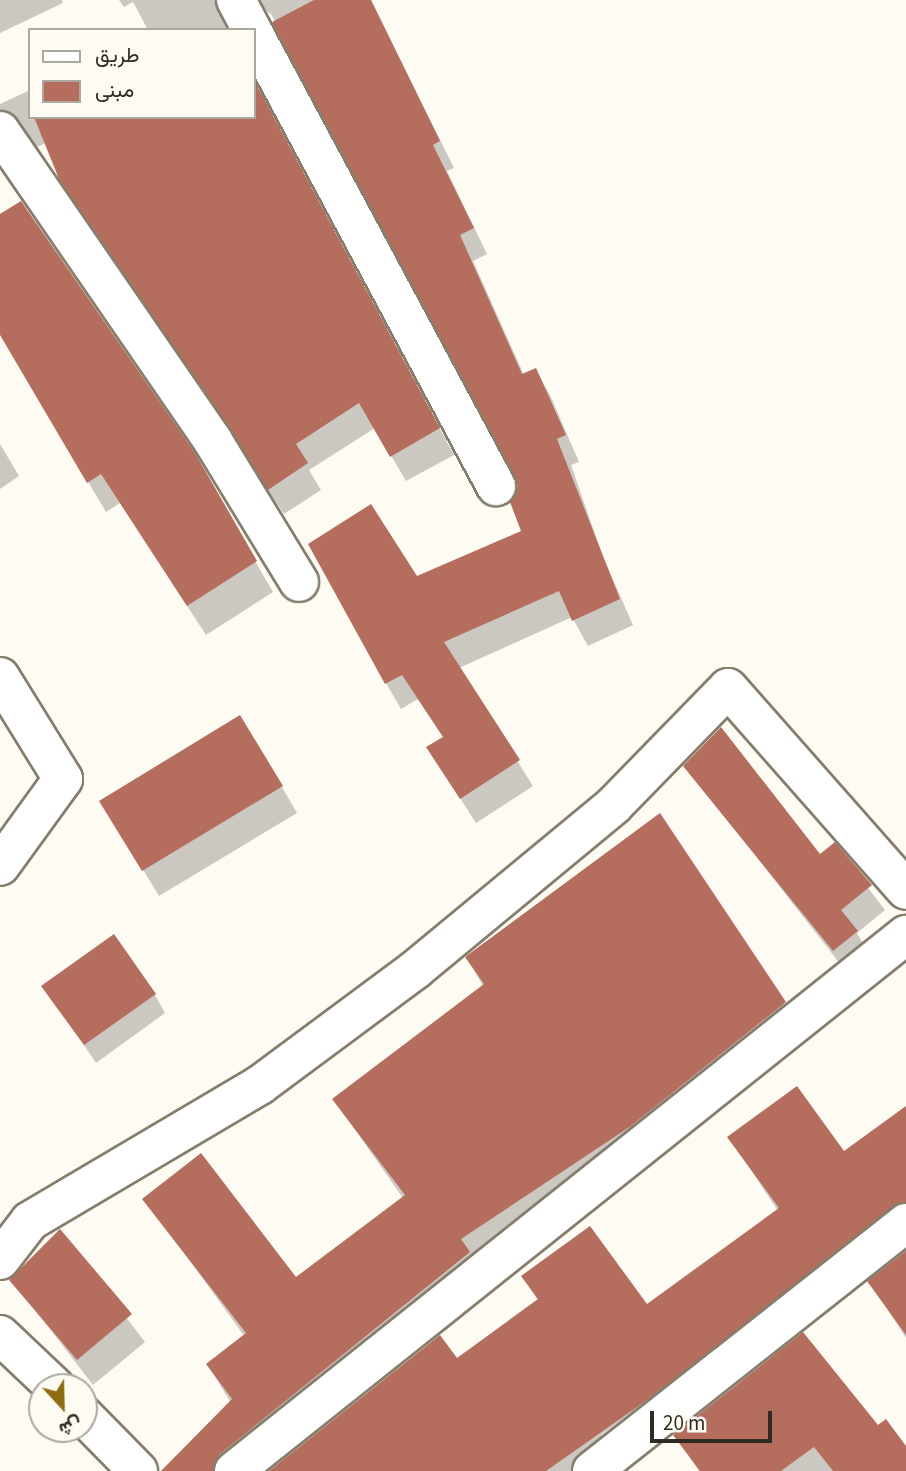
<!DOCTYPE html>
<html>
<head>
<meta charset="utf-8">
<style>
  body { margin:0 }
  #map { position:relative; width:906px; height:1471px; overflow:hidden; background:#fefbf3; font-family:"Source Sans 3",Vazirmatn,sans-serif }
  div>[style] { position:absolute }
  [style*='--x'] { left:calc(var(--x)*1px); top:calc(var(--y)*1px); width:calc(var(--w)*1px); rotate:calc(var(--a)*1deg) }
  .shadow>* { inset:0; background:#0003 }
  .building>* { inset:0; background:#b56d5e }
  .roads { filter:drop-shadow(2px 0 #857e6c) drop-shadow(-2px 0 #857e6c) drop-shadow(0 2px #857e6c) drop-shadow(0 -2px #857e6c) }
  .minor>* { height:38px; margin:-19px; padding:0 19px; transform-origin:19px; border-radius:19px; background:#fff }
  span { translate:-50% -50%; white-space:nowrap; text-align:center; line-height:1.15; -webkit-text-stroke:5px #fefbf3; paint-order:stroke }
  .legend { position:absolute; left:28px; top:28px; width:228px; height:91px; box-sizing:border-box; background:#fefbf3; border:2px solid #aba8a0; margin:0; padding:9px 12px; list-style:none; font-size:21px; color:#2e2b23 }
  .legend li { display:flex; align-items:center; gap:14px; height:35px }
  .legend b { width:35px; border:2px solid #aba8a0 }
  .north { position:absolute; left:28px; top:1373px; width:70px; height:70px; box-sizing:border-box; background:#fefbf3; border:2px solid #aba8a0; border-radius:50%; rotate:158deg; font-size:19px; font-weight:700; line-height:28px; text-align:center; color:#2e2b23 }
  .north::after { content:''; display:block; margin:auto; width:24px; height:32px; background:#8f6b10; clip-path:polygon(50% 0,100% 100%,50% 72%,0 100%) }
  .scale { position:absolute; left:650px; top:1411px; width:122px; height:32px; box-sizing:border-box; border:4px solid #2e2b23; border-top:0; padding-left:9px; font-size:21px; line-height:24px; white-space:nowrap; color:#2e2b23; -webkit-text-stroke:5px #fefbf3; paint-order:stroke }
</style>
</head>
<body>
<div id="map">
  <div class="shadow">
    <i style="clip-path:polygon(0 0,62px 0,63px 3px,0 33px)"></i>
    <i style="clip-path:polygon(119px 0,371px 0,454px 168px,447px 171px,487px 254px,473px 261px,524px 375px,536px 370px,550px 395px,579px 462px,571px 465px,603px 557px,633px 625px,588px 646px,572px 617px,459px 668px,533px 786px,476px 823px,428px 748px,444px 738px,418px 699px,401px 709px,386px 683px,417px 578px,524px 532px,512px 502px,517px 475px,271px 14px,252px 3px,231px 30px,148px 30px,133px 2px,124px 7px)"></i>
    <i style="clip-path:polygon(254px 81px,454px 455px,406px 481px,375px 428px,309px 470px,321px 490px,284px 514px,76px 205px,254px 117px)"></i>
    <i style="clip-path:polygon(30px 90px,30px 117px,76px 117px,80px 127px,37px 147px,21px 129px,0 130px,0 104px)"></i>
    <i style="clip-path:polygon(0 216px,193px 454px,273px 592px,206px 635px,120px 503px,106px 512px,0 333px)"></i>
    <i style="clip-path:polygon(0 444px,19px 476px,0 489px)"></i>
    <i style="clip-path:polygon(685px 766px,820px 856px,835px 845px,885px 910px,857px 933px,870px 956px,848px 974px)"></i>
    <i style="clip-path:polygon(282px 787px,297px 813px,159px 896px,117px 827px)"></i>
    <i style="clip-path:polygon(660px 816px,802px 1032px,252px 1471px,176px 1471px,231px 1403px,208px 1365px,245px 1337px,145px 1199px,296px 1279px,403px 1198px,334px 1100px,483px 986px,467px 958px)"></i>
    <i style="clip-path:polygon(44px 986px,155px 995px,165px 1013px,96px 1063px)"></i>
    <i style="clip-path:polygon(906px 1108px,906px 1243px,658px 1433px,638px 1408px,601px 1435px,617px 1462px,609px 1471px,272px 1471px,457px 1361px,538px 1301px,523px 1277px,647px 1307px,778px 1211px,729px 1137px,844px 1153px)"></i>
    <i style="clip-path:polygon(60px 1231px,145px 1342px,93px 1385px,12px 1280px)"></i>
    <i style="clip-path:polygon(906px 1251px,906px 1338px,870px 1282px)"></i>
    <i style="clip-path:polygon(877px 1427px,906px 1448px,906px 1471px,699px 1471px,675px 1435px)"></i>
  </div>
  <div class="building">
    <i style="clip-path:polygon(314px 0,371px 0,440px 141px,433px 145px,474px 228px,460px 235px,522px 374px,536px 368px,566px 435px,557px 439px,620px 599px,572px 621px,559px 591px,444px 642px,520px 760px,460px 799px,426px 747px,443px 737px,402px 675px,385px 684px,308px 544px,371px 504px,417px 576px,521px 531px,510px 502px,518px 486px,272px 22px)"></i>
    <i style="clip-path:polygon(254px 80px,440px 428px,390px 457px,359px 403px,296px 444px,308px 463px,268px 490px,59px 179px,34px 117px,254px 117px)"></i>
    <i style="clip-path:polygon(21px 201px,195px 453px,257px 561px,187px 606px,101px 474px,87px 483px,0 335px,0 214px)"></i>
    <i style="clip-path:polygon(240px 715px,283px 786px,142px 871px,99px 801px)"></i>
    <i style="clip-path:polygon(721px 727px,820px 854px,835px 842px,872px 885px,841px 910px,858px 931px,833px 951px,683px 766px)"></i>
    <i style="clip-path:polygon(660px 813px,786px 1002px,631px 1126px,461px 1239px,470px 1252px,220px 1454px,213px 1471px,161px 1471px,232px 1399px,206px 1364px,246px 1333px,142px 1199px,201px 1153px,296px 1277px,405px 1195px,332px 1099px,484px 984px,465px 957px)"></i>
    <i style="clip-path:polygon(114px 934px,156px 994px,84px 1045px,41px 986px)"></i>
    <i style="clip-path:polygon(797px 1086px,844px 1151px,906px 1106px,906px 1202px,647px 1400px,546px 1471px,269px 1471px,440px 1335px,457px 1358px,538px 1299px,521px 1276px,590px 1226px,647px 1304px,779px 1208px,727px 1137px)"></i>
    <i style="clip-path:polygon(60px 1229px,132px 1314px,77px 1360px,9px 1280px)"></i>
    <i style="clip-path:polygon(906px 1251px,906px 1335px,867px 1281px)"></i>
    <i style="clip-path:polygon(803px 1332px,878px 1425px,886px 1419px,906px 1446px,906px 1471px,833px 1471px,814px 1447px,781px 1471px,700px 1471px,673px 1435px)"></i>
  </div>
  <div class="roads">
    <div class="minor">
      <i style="--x:236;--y:0;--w:34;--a:62"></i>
      <i style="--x:254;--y:34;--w:513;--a:61.84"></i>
      <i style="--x:0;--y:131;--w:376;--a:55.5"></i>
      <i style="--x:213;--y:441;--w:165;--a:58.6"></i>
      <i style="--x:0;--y:677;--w:120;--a:58.3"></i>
      <i style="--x:63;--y:779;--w:107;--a:125.9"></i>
      <i style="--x:0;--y:1260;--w:49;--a:-52.4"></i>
      <i style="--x:30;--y:1221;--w:267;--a:-30.6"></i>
      <i style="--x:260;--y:1085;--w:194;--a:-36.6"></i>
      <i style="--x:416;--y:969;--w:257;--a:-39.6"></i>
      <i style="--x:614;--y:805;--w:163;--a:-45.7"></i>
      <i style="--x:728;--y:688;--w:269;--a:48.6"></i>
      <i style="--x:0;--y:1335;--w:76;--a:43.4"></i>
      <i style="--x:84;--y:1416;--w:77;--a:45.5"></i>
      <i style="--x:234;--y:1471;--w:860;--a:-38.58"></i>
      <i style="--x:592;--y:1471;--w:400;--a:-38.3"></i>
    </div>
  </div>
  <ul class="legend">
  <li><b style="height:9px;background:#fff"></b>طريق</li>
  <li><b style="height:19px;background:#b56d5e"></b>مبنى</li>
  </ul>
  <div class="north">ش</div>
  <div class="scale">20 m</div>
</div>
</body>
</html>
